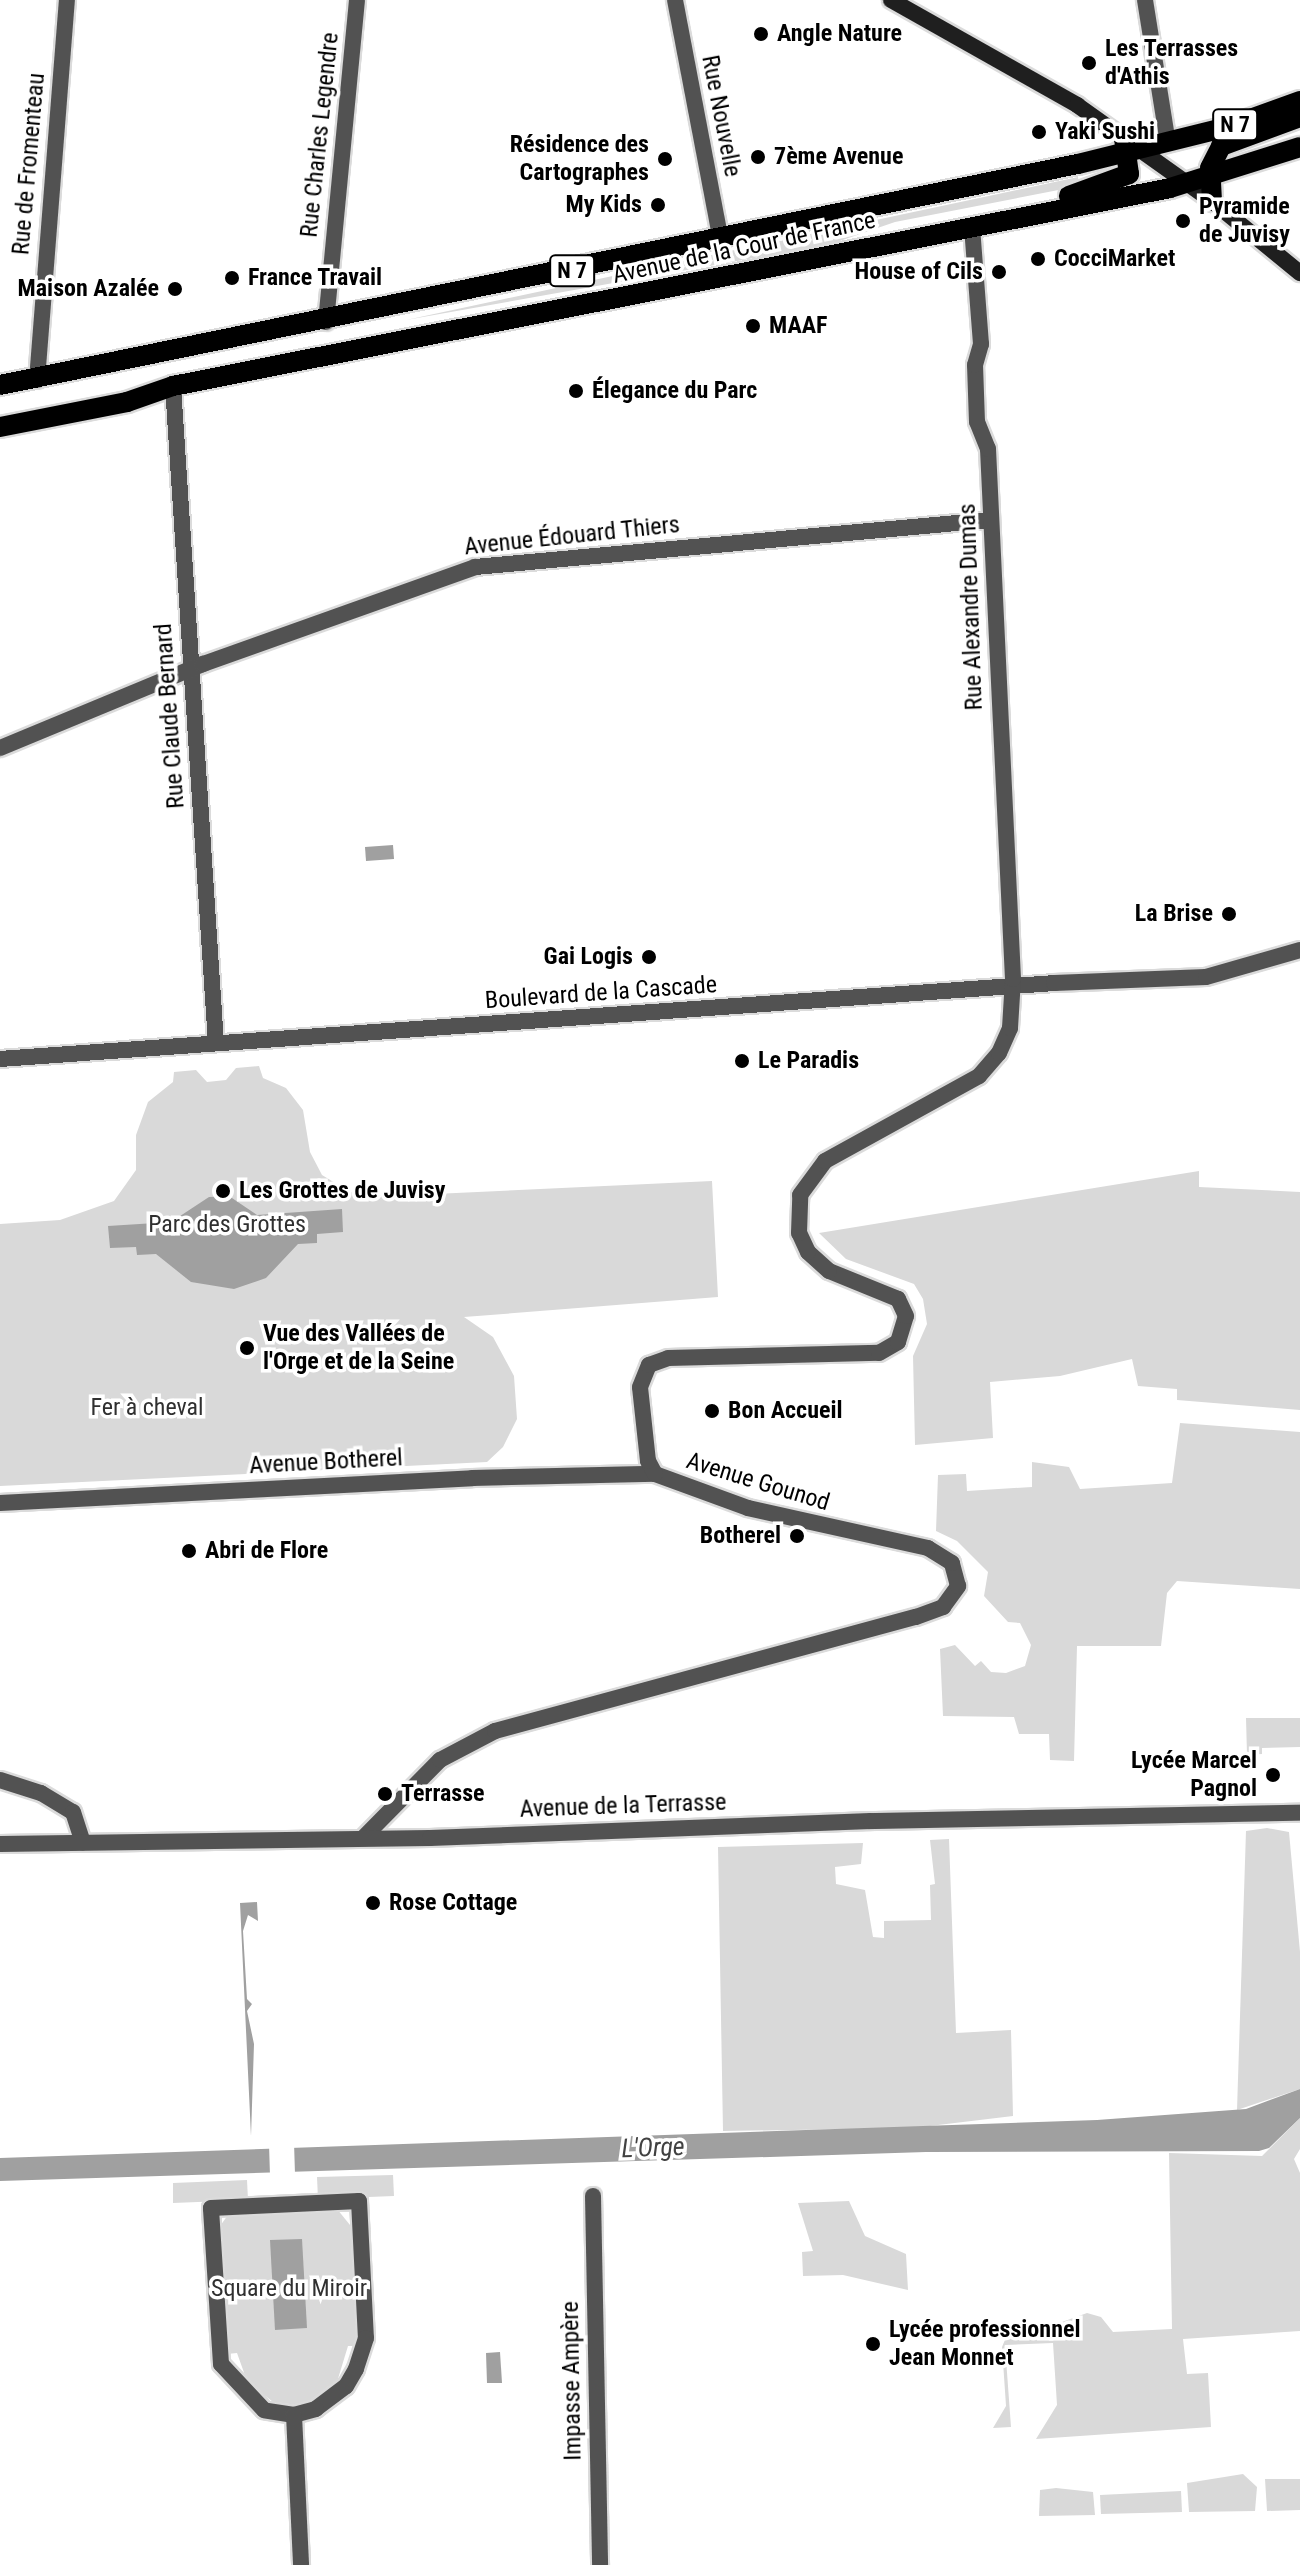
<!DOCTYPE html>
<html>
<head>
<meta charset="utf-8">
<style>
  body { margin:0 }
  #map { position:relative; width:1300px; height:2565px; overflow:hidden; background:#fff; font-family:"Roboto Condensed",sans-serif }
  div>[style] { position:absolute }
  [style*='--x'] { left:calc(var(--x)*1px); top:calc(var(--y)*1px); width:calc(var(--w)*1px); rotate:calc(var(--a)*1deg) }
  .green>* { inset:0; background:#d9d9d9 }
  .water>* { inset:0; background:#a0a0a0 }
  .pier>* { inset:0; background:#fff }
  .roads { filter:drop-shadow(2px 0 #dbdbdb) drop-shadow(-2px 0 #dbdbdb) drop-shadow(0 2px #dbdbdb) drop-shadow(0 -2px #dbdbdb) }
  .minor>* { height:16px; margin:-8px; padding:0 8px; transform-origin:8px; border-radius:8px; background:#525252 }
  .secondary>* { height:16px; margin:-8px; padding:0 8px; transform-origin:8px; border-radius:8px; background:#1f1f1f }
  .primary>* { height:20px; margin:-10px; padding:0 10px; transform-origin:10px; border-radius:10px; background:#000 }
  .dots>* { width:22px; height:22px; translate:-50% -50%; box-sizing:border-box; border:4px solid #fff; border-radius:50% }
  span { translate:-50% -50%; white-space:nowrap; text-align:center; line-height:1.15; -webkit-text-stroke:7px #fff; paint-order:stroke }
  .shield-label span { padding:2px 6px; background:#fff; border:2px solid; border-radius:6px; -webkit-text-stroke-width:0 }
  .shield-label { font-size:22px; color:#000; font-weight:700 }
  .poi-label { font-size:24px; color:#000; font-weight:700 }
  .left { translate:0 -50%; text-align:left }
  .right { translate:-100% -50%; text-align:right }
  .street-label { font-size:24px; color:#000 }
  .park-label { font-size:24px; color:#303030 }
  .water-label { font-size:26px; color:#414141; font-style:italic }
</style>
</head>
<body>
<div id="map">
  <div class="green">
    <i style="clip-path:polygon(1078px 177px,1079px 186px,895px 222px,828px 245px,406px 320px)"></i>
    <i style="clip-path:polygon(259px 1066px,263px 1078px,286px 1088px,303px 1110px,310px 1152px,322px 1175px,350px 1192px,391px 1196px,712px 1181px,718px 1297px,464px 1317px,493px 1337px,514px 1376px,517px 1419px,503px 1447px,487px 1462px,0 1486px,0 1224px,60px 1220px,114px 1201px,136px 1170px,136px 1135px,148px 1102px,173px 1082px,174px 1072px,196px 1070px,207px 1082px,226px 1080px,236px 1068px)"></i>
    <i style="clip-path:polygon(1199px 1171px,1199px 1187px,1300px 1192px,1300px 1410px,1177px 1400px,1177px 1389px,1138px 1386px,1132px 1359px,1060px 1376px,990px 1382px,993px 1438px,915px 1445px,913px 1356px,927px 1324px,923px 1299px,914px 1284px,846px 1259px,819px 1233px)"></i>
    <i style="clip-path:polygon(1180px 1423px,1300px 1432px,1300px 1589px,1177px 1581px,1167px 1593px,1161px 1646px,1077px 1646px,1074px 1761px,1050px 1760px,1049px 1734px,1019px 1734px,1014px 1717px,943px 1716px,940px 1649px,955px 1645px,975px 1666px,981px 1661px,991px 1672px,1006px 1673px,1025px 1666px,1031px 1645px,1020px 1623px,1008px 1622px,984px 1596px,988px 1572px,957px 1541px,936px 1531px,938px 1475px,966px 1474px,967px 1491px,1032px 1487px,1032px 1462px,1069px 1467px,1080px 1489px,1172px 1483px)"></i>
    <i style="clip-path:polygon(1246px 1718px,1300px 1718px,1300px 1747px,1262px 1748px,1262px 1754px,1247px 1755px)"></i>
    <i style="clip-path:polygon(1267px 1828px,1289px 1832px,1300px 1952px,1300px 2089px,1237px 2110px,1246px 1831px)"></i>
    <i style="clip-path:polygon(949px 1839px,956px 2033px,1011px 2030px,1013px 2116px,913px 2128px,723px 2131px,718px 1847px,863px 1843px,861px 1864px,835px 1867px,836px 1884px,865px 1890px,873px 1937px,884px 1938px,884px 1921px,931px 1920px,930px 1885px,935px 1884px,930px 1840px)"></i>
    <i style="clip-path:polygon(1300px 2118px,1300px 2149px,1294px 2159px,1300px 2173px,1300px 2331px,1183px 2339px,1187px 2374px,1208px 2373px,1211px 2427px,1036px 2439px,1057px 2405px,1053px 2343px,1005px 2345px,1011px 2427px,993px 2428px,1006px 2406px,1002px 2347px,1012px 2323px,1026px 2335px,1087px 2313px,1101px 2317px,1113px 2332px,1172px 2329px,1169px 2153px,1262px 2156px)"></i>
    <i style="clip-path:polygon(393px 2175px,394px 2196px,318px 2199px,317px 2177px)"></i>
    <i style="clip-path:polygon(247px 2180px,248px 2200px,173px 2203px,173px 2183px)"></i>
    <i style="clip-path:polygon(849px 2201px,865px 2236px,906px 2254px,908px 2290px,843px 2275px,803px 2276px,802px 2252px,813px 2251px,798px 2203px)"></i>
    <i style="clip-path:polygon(337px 2209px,350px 2225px,358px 2346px,348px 2346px,337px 2382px,315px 2401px,297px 2405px,273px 2402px,247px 2381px,237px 2353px,227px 2354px,220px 2226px,228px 2215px)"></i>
    <i style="clip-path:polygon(1243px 2474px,1257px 2487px,1255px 2511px,1189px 2512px,1187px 2483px)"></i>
    <i style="clip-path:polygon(1265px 2479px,1300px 2479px,1300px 2510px,1267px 2511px)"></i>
    <i style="clip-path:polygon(1056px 2488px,1093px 2492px,1095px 2515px,1039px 2516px,1040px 2490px)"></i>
    <i style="clip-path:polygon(1181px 2491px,1182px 2512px,1101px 2514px,1100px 2495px)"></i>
  </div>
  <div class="water">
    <i style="clip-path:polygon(393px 845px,394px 859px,366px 861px,365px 847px)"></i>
    <i style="clip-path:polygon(229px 1196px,257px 1215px,342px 1209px,343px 1232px,317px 1234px,317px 1243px,298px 1244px,266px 1278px,234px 1289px,191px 1282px,156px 1254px,137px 1255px,136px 1247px,110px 1248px,108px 1226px,171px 1222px,209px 1197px)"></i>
    <i style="clip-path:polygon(257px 1902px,258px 1921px,248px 1915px,243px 1931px,247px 1999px,252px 2004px,247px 2011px,254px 2044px,251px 2136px,240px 1903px)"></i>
    <i style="clip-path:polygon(1300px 2089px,1300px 2118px,1269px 2148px,1259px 2151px,926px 2152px,0 2181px,0 2158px,1097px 2120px,1246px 2109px)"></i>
    <i style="clip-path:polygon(302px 2239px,307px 2328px,275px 2330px,270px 2240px)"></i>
    <i style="clip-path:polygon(500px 2352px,502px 2383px,487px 2383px,486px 2353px)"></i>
  </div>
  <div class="pier">
    <i style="clip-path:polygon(294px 2143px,295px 2174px,270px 2175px,269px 2144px)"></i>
  </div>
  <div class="roads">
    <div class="minor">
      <i style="--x:675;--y:0;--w:245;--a:79.2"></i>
      <i style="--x:1145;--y:0;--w:145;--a:80.9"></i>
      <i style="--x:326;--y:322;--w:323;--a:-84.5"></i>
      <i style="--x:37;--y:380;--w:381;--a:-85.5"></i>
      <i style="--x:173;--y:386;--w:658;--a:86.26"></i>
      <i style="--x:0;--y:748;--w:220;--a:-22.5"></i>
      <i style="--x:203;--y:664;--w:289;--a:-19.6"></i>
      <i style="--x:475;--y:567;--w:516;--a:-5.22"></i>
      <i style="--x:0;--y:1059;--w:1057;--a:-4.12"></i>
      <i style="--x:1054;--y:983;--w:152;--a:-2.3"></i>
      <i style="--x:1206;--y:977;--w:98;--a:-16"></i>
      <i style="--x:0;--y:1503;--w:473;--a:-3"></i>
      <i style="--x:472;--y:1478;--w:183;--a:-1.3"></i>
      <i style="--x:0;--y:1780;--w:43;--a:17.6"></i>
      <i style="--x:41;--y:1793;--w:37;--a:31"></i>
      <i style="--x:73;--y:1812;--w:32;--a:72"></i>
      <i style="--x:364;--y:1837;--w:108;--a:-45.4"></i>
      <i style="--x:440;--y:1760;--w:62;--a:-27.8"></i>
      <i style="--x:495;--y:1731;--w:436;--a:-15.2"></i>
      <i style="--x:916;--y:1617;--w:29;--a:-20"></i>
      <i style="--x:943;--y:1607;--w:26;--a:-54"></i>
      <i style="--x:958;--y:1586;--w:24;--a:-105"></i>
      <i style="--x:952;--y:1563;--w:28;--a:-148"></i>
      <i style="--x:928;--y:1548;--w:184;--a:-167.5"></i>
      <i style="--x:748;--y:1508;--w:99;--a:-159.9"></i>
      <i style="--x:655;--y:1474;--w:15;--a:-118"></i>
      <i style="--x:648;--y:1461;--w:74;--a:-96.2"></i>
      <i style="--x:640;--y:1387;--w:24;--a:-68"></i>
      <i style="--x:649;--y:1365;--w:20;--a:-20"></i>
      <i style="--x:668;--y:1358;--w:211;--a:-1.4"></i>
      <i style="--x:879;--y:1353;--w:22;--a:-30"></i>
      <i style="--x:898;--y:1342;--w:27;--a:-73"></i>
      <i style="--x:906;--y:1316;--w:19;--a:-115"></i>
      <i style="--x:898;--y:1299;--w:74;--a:-157.9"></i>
      <i style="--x:829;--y:1271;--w:28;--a:-138"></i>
      <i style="--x:808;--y:1252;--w:21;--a:-115"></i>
      <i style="--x:799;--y:1233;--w:38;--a:-88"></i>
      <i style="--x:800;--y:1195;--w:42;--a:-53.7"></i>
      <i style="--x:825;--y:1161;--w:176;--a:-28.9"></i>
      <i style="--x:979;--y:1076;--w:30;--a:-49"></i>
      <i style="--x:999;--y:1053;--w:27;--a:-66"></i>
      <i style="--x:1010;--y:1028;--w:49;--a:-86.5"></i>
      <i style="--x:1013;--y:979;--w:531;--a:-92.7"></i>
      <i style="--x:988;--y:449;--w:29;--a:-112"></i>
      <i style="--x:977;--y:422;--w:57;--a:-92"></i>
      <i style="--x:975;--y:365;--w:22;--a:-74"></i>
      <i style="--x:981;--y:344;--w:117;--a:-94.4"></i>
      <i style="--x:0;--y:1844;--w:430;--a:-0.8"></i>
      <i style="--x:430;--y:1838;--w:441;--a:-2.2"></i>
      <i style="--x:871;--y:1821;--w:429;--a:-1.1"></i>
      <i style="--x:593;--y:2196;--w:369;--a:88.9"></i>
      <i style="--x:359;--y:2201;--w:137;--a:87.1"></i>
      <i style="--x:366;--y:2338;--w:33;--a:108"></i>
      <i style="--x:356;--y:2369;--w:20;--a:120"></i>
      <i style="--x:346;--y:2386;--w:38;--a:143"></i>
      <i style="--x:316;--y:2409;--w:23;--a:165"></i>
      <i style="--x:294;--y:2415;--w:30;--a:-171"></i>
      <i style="--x:264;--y:2410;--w:63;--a:-133.1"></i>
      <i style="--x:221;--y:2364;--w:156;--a:-93.7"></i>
      <i style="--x:211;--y:2208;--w:148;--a:-2.7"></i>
      <i style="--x:294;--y:2415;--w:150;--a:87.3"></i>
    </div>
    <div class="secondary">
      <i style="--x:891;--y:0;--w:214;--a:29.4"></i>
      <i style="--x:1077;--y:105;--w:166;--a:35.4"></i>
      <i style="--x:1212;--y:201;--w:114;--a:39.3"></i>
    </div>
    <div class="primary">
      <i style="--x:1069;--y:196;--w:64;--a:-20.1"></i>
      <i style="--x:1129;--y:174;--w:37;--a:-98"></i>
      <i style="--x:1212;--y:201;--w:33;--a:-93"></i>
      <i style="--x:1210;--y:168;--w:25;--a:-63"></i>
      <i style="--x:1221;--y:146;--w:84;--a:-20.2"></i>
      <i style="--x:0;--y:385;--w:1100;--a:-11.59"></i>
      <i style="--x:1078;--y:164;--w:158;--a:-13.9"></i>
      <i style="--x:1231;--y:126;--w:73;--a:-19.9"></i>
      <i style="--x:0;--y:427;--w:129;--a:-11.1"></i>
      <i style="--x:127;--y:402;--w:49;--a:-19.2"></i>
      <i style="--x:173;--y:386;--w:1016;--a:-11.23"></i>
      <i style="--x:1170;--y:188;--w:136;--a:-17.5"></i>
    </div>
  </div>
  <div class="dots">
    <i style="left:761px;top:34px;background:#000"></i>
    <i style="left:1089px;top:63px;background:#000"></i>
    <i style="left:1039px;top:132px;background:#000"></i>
    <i style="left:758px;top:157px;background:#000"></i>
    <i style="left:665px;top:159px;background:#000"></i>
    <i style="left:658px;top:205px;background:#000"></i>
    <i style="left:1183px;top:221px;background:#000"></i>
    <i style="left:1038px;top:259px;background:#000"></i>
    <i style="left:999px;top:272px;background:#000"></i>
    <i style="left:232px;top:278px;background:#000"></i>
    <i style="left:175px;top:289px;background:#000"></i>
    <i style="left:753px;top:326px;background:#000"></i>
    <i style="left:576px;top:391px;background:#000"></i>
    <i style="left:1229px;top:914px;background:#000"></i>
    <i style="left:649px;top:957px;background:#000"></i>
    <i style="left:742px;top:1061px;background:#000"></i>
    <i style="left:223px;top:1191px;background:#000"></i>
    <i style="left:247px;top:1348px;background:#000"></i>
    <i style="left:712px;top:1411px;background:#000"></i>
    <i style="left:797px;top:1536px;background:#000"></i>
    <i style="left:189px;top:1551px;background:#000"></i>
    <i style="left:1273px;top:1775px;background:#000"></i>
    <i style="left:385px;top:1794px;background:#000"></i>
    <i style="left:373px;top:1903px;background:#000"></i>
    <i style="left:873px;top:2344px;background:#000"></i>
  </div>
  <div class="shield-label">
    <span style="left:1235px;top:125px">N 7</span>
    <span style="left:572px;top:271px">N 7</span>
  </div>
  <div class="poi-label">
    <span class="left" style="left:777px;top:34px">Angle Nature</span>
    <span class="left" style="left:1105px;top:63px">Les Terrasses<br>d'Athis</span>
    <span class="left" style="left:1055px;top:132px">Yaki Sushi</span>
    <span class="right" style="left:649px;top:159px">Résidence des<br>Cartographes</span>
    <span class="left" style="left:774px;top:157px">7ème Avenue</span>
    <span class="right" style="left:642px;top:205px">My Kids</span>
    <span class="left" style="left:1199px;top:221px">Pyramide<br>de Juvisy</span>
    <span class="left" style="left:1054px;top:259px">CocciMarket</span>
    <span class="right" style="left:983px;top:272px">House of Cils</span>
    <span class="left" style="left:248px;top:278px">France Travail</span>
    <span class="right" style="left:159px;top:289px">Maison Azalée</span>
    <span class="left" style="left:769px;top:326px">MAAF</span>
    <span class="left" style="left:592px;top:391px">Élegance du Parc</span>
    <span class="right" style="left:1213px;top:914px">La Brise</span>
    <span class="right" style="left:633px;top:957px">Gai Logis</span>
    <span class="left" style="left:758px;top:1061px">Le Paradis</span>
    <span class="left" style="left:239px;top:1191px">Les Grottes de Juvisy</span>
    <span class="left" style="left:263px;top:1348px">Vue des Vallées de<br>l'Orge et de la Seine</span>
    <span class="left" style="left:728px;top:1411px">Bon Accueil</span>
    <span class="right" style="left:781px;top:1536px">Botherel</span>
    <span class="left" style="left:205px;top:1551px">Abri de Flore</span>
    <span class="right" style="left:1257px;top:1775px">Lycée Marcel<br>Pagnol</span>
    <span class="left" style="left:401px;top:1794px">Terrasse</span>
    <span class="left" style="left:389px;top:1903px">Rose Cottage</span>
    <span class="left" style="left:889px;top:2344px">Lycée professionnel<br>Jean Monnet</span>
  </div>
  <div class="street-label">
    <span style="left:721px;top:116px;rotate:79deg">Rue Nouvelle</span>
    <span style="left:320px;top:135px;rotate:-84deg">Rue Charles Legendre</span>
    <span style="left:29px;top:164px;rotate:-85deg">Rue de Fromenteau</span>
    <span style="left:744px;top:248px;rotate:-12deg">Avenue de la Cour de France</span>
    <span style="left:572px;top:536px;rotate:-6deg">Avenue Édouard Thiers</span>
    <span style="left:971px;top:607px;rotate:-92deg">Rue Alexandre Dumas</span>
    <span style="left:170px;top:716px;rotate:-94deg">Rue Claude Bernard</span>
    <span style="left:601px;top:993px;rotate:-4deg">Boulevard de la Cascade</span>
    <span style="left:326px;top:1462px;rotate:-3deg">Avenue Botherel</span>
    <span style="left:758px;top:1482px;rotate:17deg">Avenue Gounod</span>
    <span style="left:623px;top:1806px;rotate:-2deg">Avenue de la Terrasse</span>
    <span style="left:572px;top:2381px;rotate:-91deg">Impasse Ampère</span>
  </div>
  <div class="park-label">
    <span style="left:227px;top:1225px">Parc des Grottes</span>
    <span style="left:147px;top:1408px">Fer à cheval</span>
    <span style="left:289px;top:2289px">Square du Miroir</span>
  </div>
  <div class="water-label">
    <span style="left:653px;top:2148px;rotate:-2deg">L'Orge</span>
  </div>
</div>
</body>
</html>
